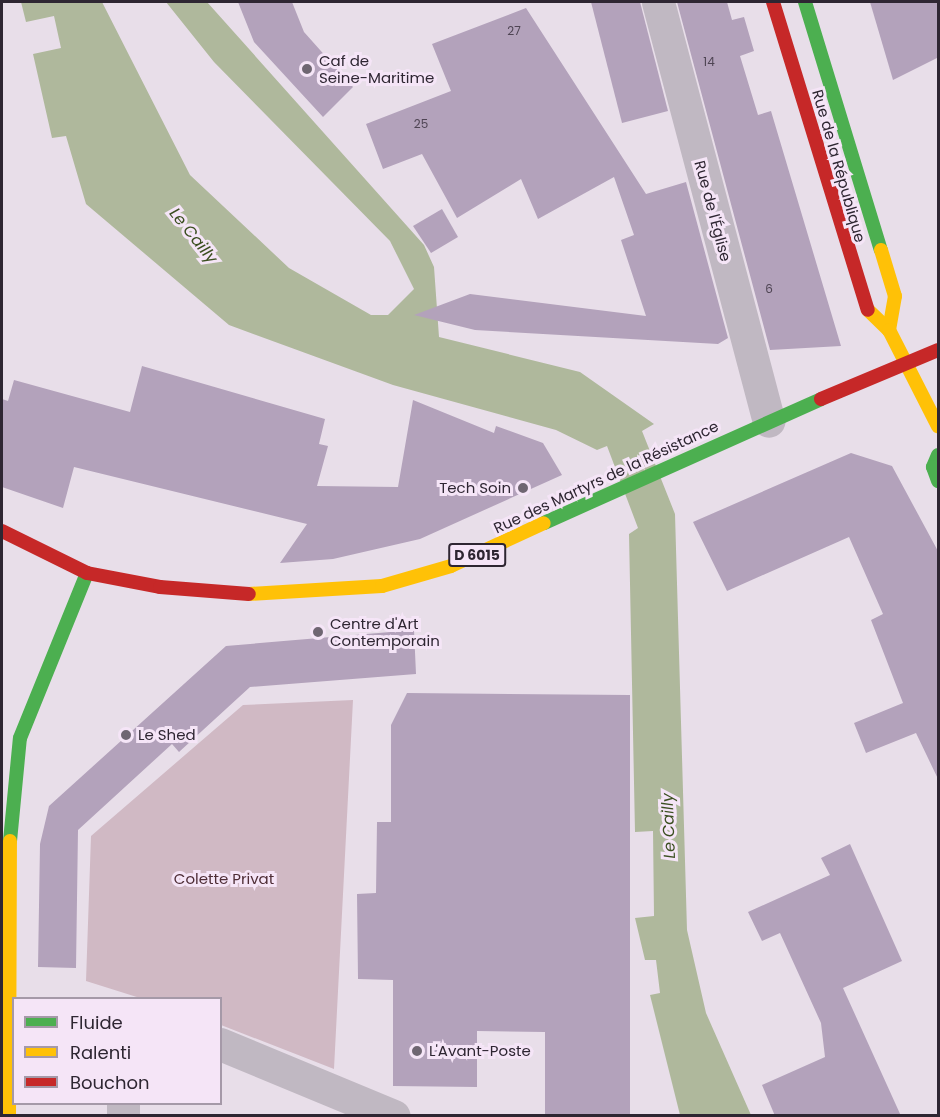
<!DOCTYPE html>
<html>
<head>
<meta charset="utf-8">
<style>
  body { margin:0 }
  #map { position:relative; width:940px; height:1117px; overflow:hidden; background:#e8dee9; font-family:Poppins,sans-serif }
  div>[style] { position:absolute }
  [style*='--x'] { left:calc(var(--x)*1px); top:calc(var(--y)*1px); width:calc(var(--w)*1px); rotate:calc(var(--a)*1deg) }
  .green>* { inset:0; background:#d0b9c4 }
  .water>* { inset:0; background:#afb89c }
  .building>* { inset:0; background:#b3a2bb }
  .street>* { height:33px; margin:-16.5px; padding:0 16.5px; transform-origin:16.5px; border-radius:16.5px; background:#c0b8c2 }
  .fast>* { height:14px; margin:-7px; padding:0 7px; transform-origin:7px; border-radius:7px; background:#4caf50 }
  .slow>* { height:14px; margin:-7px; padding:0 7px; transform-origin:7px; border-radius:7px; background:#ffc107 }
  .jam>* { height:14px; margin:-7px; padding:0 7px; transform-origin:7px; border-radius:7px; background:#c62828 }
  .dots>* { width:16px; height:16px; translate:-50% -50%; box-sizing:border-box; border:3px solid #f5e5f7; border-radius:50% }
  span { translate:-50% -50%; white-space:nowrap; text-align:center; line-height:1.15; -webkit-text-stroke:6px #f5e5f7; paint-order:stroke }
  .number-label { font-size:12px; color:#4f4554 }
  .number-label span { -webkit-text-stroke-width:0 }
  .shield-label span { padding:2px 4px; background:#f5e5f7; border:2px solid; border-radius:4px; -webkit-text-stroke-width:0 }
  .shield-label { font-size:14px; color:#2e2632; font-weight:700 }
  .poi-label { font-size:15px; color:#2e2632 }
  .left { translate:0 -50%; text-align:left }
  .right { translate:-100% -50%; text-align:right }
  .street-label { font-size:15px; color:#2e2632 }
  .park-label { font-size:15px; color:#4e2d36 }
  .water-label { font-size:16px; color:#3b4f20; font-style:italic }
  .frame { position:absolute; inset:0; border:3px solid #2e2632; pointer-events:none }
  .legend { position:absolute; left:12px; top:997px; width:210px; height:108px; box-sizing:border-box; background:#f5e5f7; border:2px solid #a599a8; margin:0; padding:8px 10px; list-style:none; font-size:18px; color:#2e2632 }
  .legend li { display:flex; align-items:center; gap:12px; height:30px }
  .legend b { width:30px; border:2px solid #a599a8 }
</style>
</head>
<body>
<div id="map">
  <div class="green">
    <i style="clip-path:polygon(353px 700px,334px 1069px,221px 1025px,220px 998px,140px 998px,86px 981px,91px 836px,243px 705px)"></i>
  </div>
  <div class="water">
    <i style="clip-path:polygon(21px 2px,102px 2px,190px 175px,289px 268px,371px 315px,388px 315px,414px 289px,390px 241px,214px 62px,166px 2px,207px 2px,424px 245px,434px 267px,439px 337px,580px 372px,654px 424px,642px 431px,675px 514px,687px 930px,706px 1013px,751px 1115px,680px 1115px,650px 995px,660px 993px,656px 960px,645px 960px,635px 918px,654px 916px,653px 831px,635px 832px,629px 534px,638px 528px,607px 446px,597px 450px,556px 430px,393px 385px,229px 325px,86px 204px,66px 136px,52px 138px,33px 54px,61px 48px,54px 16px,26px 22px)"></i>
  </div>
  <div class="building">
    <i style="clip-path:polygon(238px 2px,292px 2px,304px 32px,353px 87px,323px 117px,254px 42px)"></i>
    <i style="clip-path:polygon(591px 2px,640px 2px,668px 111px,622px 123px)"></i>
    <i style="clip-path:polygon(677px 2px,727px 2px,732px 20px,744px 17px,754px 51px,740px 56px,758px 115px,771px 111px,841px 346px,770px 350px)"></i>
    <i style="clip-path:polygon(870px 2px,939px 2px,939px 57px,893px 80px)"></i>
    <i style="clip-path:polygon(526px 8px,646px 194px,686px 182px,728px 338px,718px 344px,475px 330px,414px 315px,470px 294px,646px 316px,621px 240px,634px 235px,614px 177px,538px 219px,521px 179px,457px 218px,422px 154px,383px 169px,366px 124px,451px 91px,432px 44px)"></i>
    <i style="clip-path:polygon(442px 209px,458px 237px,431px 253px,413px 226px)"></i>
    <i style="clip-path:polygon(142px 366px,325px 419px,319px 444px,328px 446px,317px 486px,398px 487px,413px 400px,494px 433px,496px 426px,543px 443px,562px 475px,420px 539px,333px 559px,280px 563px,307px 524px,74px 467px,63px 508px,2px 487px,2px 399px,8px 401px,14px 380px,130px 412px)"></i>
    <i style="clip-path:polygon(851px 453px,892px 466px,939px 553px,939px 781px,916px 733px,866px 753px,854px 723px,903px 703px,871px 620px,883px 614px,849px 537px,727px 591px,693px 522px)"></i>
    <i style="clip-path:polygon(414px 630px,416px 674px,250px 687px,179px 752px,172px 744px,78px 830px,76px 968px,38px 967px,40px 844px,49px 806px,226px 646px)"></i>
    <i style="clip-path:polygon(407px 693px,630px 695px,630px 1116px,545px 1116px,545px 1032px,477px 1031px,477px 1087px,393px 1086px,393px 980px,358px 979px,357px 894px,376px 893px,377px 822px,391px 822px,391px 725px)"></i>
    <i style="clip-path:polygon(850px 844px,902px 961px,843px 988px,901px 1116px,775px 1116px,762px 1085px,825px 1057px,821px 1023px,780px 933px,762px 941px,748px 912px,830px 875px,821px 858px)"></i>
  </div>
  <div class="street">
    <i style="--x:658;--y:2;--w:433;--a:75.2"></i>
    <i style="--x:220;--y:1044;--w:188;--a:22.5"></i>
    <i style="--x:123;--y:1104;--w:12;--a:90"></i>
  </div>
  <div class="fast">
    <i style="--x:805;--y:2;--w:259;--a:73"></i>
    <i style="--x:938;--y:455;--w:13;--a:113"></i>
    <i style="--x:933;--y:467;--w:15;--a:70"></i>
    <i style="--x:544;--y:523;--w:303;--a:-24.1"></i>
    <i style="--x:10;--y:841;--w:103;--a:-84.5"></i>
    <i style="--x:20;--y:738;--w:178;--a:-67.9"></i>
  </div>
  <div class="slow">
    <i style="--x:881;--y:250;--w:48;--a:73.1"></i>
    <i style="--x:895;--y:296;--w:35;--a:100"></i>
    <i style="--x:868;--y:310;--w:29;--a:44"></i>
    <i style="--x:889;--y:330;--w:108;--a:63"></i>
    <i style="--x:249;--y:594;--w:133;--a:-3.4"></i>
    <i style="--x:382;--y:586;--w:72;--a:-16.2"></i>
    <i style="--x:451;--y:566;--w:102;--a:-24.8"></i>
    <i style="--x:9;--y:1116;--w:275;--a:-89.8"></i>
  </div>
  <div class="jam">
    <i style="--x:773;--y:2;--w:322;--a:72.9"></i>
    <i style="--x:821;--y:399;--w:127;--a:-22.7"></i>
    <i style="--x:2;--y:531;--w:95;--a:26.3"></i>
    <i style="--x:87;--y:573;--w:74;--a:10.9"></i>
    <i style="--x:160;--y:587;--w:89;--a:4.5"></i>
  </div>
  <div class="dots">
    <i style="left:307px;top:69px;background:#6f6672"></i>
    <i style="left:523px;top:488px;background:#6f6672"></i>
    <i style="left:318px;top:632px;background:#6f6672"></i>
    <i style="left:126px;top:735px;background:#6f6672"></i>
    <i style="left:417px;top:1051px;background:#6f6672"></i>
  </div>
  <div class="number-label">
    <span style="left:514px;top:31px">27</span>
    <span style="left:709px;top:62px">14</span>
    <span style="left:421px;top:124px">25</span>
    <span style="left:769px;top:289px">6</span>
  </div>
  <div class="shield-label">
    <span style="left:477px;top:555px">D 6015</span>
  </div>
  <div class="poi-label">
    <span class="left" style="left:319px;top:69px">Caf de<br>Seine-Maritime</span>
    <span class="right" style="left:511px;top:488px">Tech Soin</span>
    <span class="left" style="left:330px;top:632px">Centre d'Art<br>Contemporain</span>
    <span class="left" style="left:138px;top:735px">Le Shed</span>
    <span class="left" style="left:429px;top:1051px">L'Avant-Poste</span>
  </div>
  <div class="street-label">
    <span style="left:839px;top:166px;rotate:74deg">Rue de la République</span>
    <span style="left:713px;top:211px;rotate:75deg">Rue de l'Église</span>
    <span style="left:606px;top:477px;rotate:-25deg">Rue des Martyrs de la Résistance</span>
  </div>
  <div class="park-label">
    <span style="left:224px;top:879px">Colette Privat</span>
  </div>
  <div class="water-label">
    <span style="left:193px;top:236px;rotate:51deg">Le Cailly</span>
    <span style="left:669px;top:826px;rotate:-92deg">Le Cailly</span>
  </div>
  <div class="frame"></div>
  <ul class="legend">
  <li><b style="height:8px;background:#4caf50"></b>Fluide</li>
  <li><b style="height:8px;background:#ffc107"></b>Ralenti</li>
  <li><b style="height:8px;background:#c62828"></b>Bouchon</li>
  </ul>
</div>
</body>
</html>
